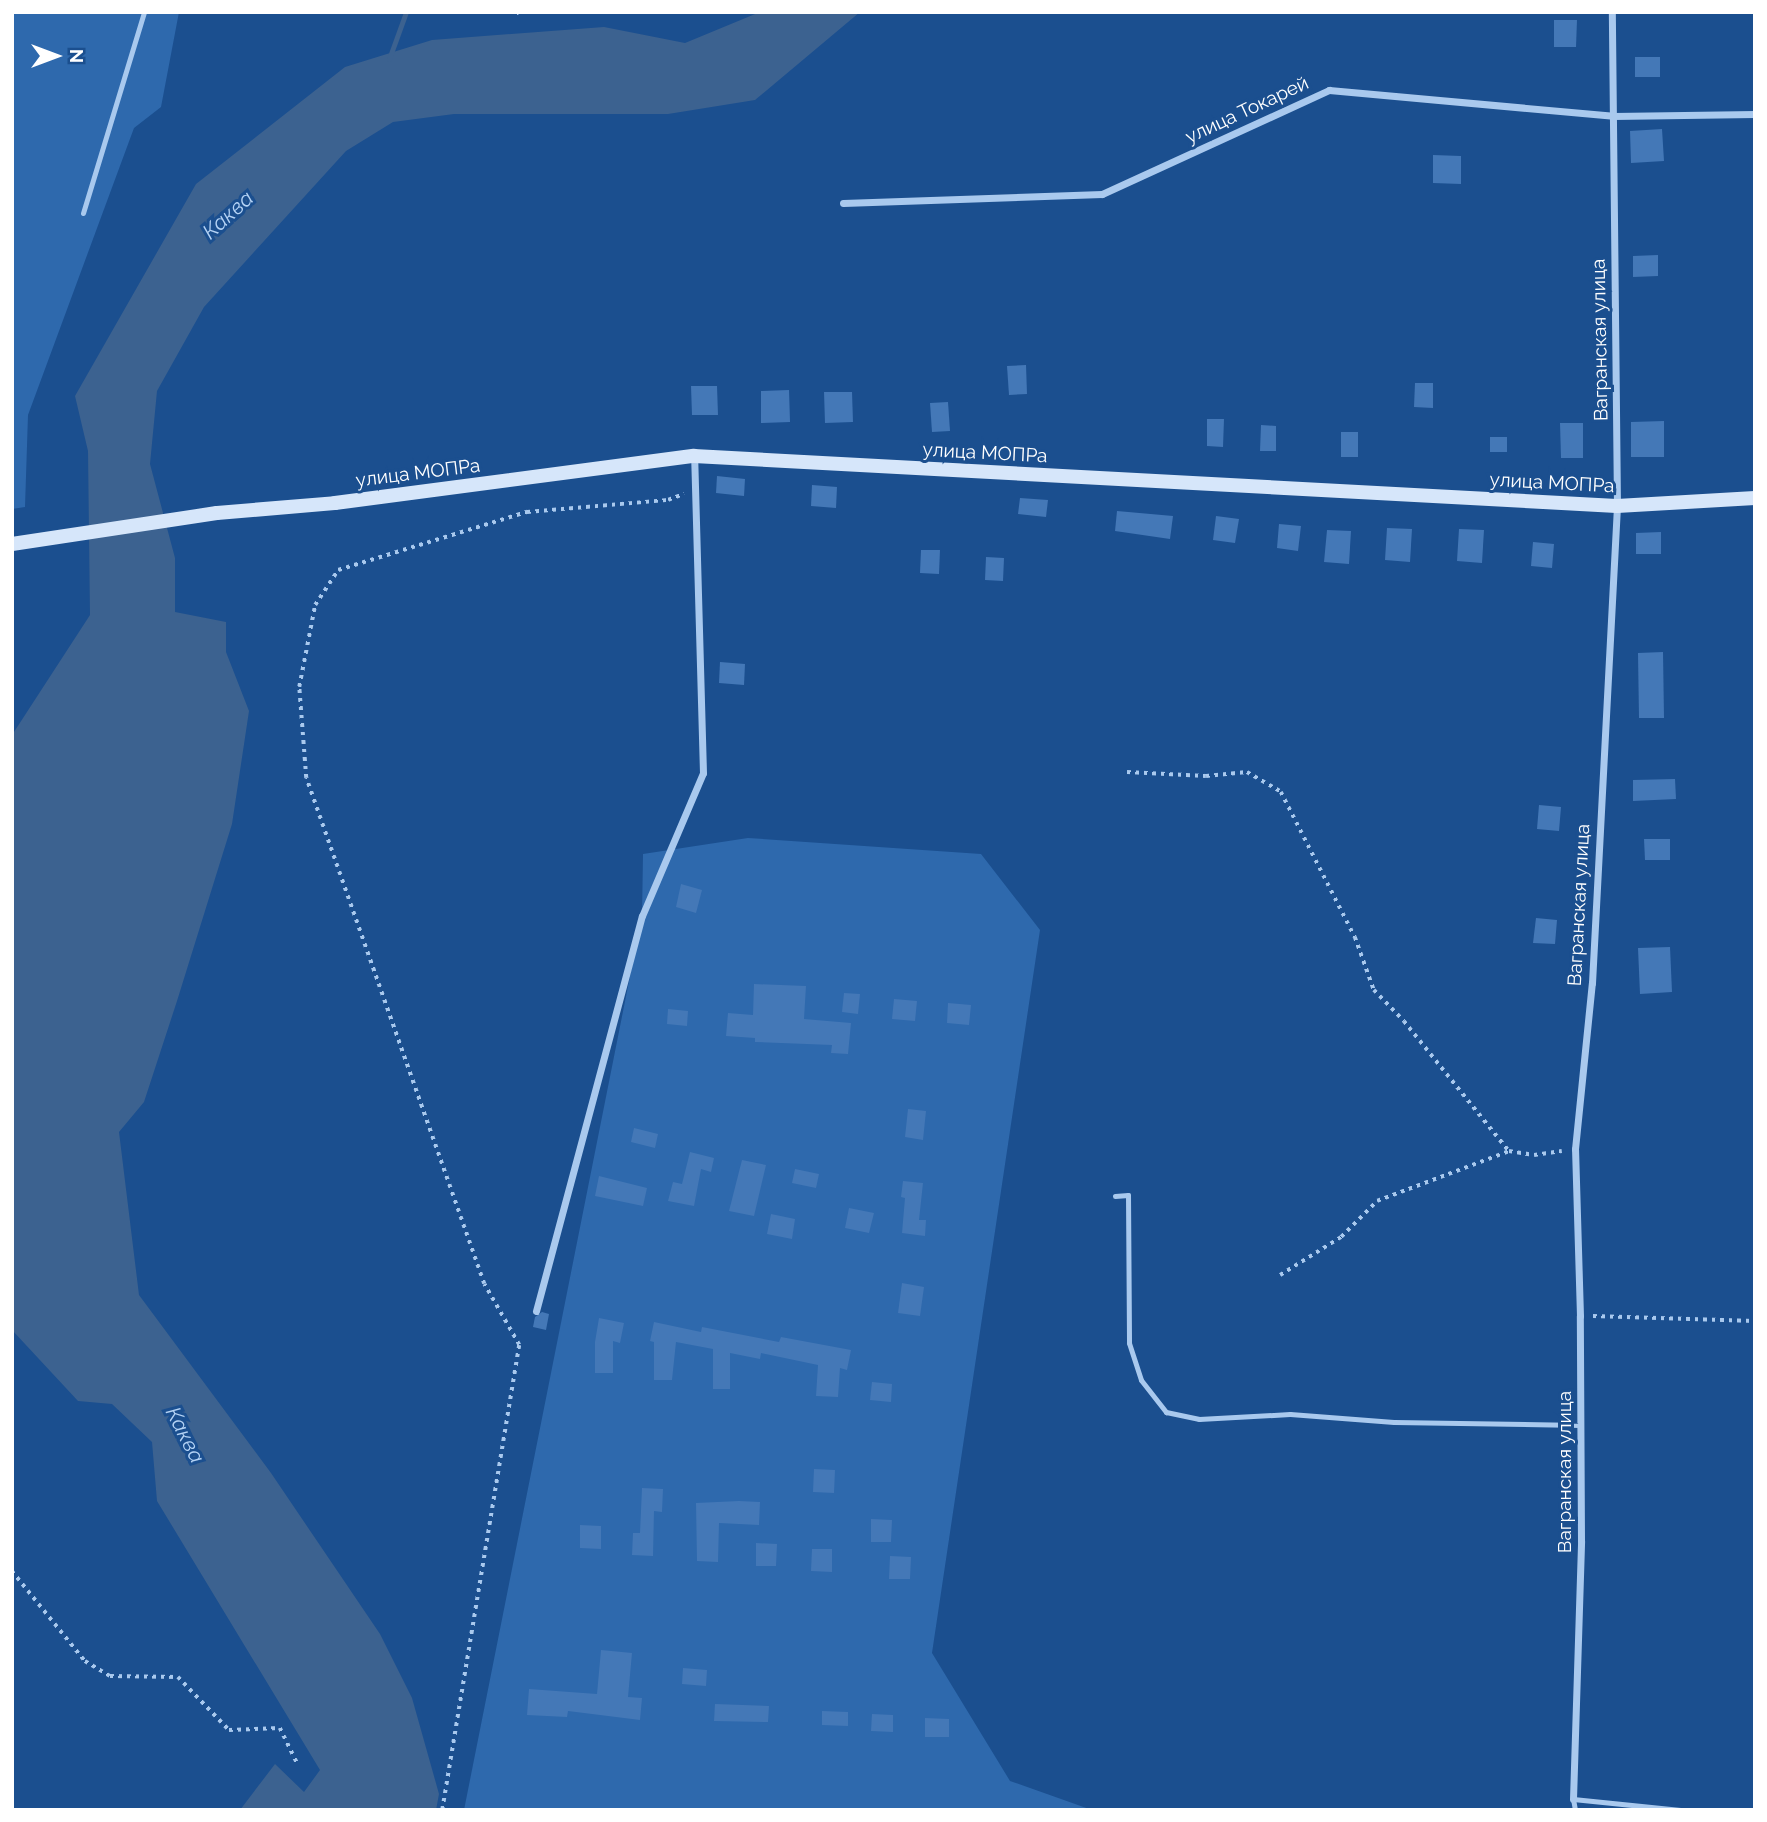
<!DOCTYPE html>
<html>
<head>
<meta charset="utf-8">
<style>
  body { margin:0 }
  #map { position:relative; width:1767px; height:1822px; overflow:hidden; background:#1b4f8f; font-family:Raleway,sans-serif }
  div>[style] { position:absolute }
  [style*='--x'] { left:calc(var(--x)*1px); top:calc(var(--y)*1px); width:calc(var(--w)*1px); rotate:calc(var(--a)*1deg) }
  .green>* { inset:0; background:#2e69ad }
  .water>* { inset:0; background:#3c6290 }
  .stream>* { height:5px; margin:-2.5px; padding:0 2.5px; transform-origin:2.5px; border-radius:2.5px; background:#3c6290 }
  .building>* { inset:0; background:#4478b7 }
  .path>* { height:3.5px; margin-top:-1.75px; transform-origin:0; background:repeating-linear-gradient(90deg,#a9c9ee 0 3.5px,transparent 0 8.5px) }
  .lane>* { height:5px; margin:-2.5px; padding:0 2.5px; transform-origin:2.5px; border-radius:2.5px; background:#a9c9ee }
  .street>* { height:7px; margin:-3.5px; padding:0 3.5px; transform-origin:3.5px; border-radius:3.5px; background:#a9c9ee }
  .secondary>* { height:14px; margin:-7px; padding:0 7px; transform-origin:7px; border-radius:7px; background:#d6e6fa }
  span { translate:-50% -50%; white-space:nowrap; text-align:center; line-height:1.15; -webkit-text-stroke:6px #1b4f8f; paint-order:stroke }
  .street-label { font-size:19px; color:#fff }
  .water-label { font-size:21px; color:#b5d3f5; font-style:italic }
  .frame { position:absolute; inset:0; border:14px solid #fff; pointer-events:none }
  .north { position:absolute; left:21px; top:21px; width:70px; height:70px; -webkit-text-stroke:5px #1b4f8f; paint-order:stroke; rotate:90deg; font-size:19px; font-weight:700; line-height:28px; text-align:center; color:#fff }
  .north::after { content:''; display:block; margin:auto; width:24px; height:32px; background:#fff; clip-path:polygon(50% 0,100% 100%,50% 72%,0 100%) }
</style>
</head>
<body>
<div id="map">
  <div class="green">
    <i style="clip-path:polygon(12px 12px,179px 12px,161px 107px,134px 128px,28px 415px,25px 507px,12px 509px)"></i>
    <i style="clip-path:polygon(748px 838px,981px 854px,1040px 930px,932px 1653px,1010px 1781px,1092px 1810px,464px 1810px,642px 916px,643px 854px)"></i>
  </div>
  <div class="water">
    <i style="clip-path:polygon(760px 12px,860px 12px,755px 100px,668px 114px,454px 114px,393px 122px,346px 151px,204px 307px,157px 391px,150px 464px,175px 558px,175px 612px,226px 622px,226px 652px,249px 711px,232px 824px,177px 1001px,144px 1102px,119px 1132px,139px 1295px,271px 1473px,380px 1634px,412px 1698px,439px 1794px,436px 1810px,240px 1810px,275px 1764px,304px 1792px,320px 1770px,157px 1501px,152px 1442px,112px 1404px,78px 1401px,12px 1330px,12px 735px,90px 615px,88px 451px,75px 396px,196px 184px,345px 67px,432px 40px,604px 27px,685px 43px)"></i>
  </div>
  <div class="stream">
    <i style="--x:389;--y:59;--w:50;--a:-70.1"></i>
  </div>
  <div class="building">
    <i style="clip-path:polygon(1554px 20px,1577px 20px,1576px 47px,1554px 47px)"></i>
    <i style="clip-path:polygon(1635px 57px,1660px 57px,1660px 77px,1635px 77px)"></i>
    <i style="clip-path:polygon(1662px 129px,1664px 161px,1631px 163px,1630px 131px)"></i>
    <i style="clip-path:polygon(1433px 155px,1461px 156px,1461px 184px,1433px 183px)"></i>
    <i style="clip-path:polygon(1658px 255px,1658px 276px,1633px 277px,1633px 256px)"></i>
    <i style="clip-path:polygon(1026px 365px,1027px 394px,1009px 395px,1007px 366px)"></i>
    <i style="clip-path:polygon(1415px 383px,1433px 383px,1433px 408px,1414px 407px)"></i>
    <i style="clip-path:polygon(691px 386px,717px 386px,718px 415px,692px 415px)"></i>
    <i style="clip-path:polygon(789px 390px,790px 422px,761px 423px,761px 391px)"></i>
    <i style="clip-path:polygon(824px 392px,852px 392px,853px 422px,825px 423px)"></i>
    <i style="clip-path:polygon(948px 402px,950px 431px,932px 432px,930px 403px)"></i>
    <i style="clip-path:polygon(1207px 419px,1224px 419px,1223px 447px,1207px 446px)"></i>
    <i style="clip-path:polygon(1664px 421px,1664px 457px,1631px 457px,1631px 422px)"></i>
    <i style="clip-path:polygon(1560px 423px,1583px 423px,1583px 458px,1561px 458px)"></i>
    <i style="clip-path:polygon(1261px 425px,1276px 426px,1276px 451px,1260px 451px)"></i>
    <i style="clip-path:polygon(1341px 432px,1358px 432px,1358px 457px,1341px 457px)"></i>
    <i style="clip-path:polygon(1490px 437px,1507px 437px,1507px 452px,1490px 452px)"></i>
    <i style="clip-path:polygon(717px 476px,745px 479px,744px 496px,716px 493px)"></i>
    <i style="clip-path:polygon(812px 485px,837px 487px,836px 508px,811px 506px)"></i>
    <i style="clip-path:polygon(1020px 498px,1048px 500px,1046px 517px,1018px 514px)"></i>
    <i style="clip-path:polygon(1117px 511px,1173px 516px,1170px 539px,1115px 531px)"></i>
    <i style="clip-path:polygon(1216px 516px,1239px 519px,1235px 543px,1213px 540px)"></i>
    <i style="clip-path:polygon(1279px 524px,1301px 526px,1298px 551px,1277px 548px)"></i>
    <i style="clip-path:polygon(1387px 528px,1412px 529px,1410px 562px,1385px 560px)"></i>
    <i style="clip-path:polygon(1459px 529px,1484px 530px,1482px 563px,1457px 561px)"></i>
    <i style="clip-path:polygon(1327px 530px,1351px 531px,1349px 564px,1324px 562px)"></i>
    <i style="clip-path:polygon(1661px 532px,1661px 554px,1636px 554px,1636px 533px)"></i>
    <i style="clip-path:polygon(1533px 542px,1554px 544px,1552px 568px,1531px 566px)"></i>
    <i style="clip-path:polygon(921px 550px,940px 550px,939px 574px,920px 573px)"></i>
    <i style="clip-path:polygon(986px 557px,1004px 558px,1003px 581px,985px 580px)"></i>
    <i style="clip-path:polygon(1663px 652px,1664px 718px,1639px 718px,1638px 653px)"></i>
    <i style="clip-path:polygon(720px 662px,745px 664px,744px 685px,719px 683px)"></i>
    <i style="clip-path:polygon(1675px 779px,1676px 799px,1633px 801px,1633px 780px)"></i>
    <i style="clip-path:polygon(1539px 805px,1561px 807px,1559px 831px,1537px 829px)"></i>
    <i style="clip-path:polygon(1644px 839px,1670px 839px,1670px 860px,1645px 860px)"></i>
    <i style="clip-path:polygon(681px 884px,702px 890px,696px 913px,676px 907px)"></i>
    <i style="clip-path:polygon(1536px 918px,1557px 920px,1555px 944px,1533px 943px)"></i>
    <i style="clip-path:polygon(1670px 947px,1672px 992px,1640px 994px,1638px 948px)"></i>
    <i style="clip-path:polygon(754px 984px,806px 986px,804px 1019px,851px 1023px,848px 1054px,831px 1053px,832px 1045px,755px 1042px,755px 1038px,726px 1036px,728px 1013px,753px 1015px)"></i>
    <i style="clip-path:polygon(844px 993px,860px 994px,858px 1014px,842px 1012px)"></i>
    <i style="clip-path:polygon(894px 999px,917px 1001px,915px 1021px,892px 1019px)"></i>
    <i style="clip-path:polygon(948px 1003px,971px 1005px,969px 1025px,947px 1023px)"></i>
    <i style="clip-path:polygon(668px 1009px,688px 1011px,687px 1026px,667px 1024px)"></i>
    <i style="clip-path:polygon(908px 1109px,926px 1111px,923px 1140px,905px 1137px)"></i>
    <i style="clip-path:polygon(634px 1128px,658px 1134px,655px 1148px,631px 1142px)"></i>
    <i style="clip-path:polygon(690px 1152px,714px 1158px,711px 1172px,701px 1169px,694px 1206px,668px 1201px,673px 1182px,682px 1184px)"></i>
    <i style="clip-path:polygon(742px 1160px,766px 1165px,754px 1216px,729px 1211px)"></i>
    <i style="clip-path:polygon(795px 1169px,819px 1174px,816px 1188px,792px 1183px)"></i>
    <i style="clip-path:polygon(599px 1176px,647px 1188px,643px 1206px,595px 1196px)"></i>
    <i style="clip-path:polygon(903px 1181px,923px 1183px,919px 1220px,926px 1220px,925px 1236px,902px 1233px,905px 1198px,901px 1197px)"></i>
    <i style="clip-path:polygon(849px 1208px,874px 1213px,869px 1233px,845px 1228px)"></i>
    <i style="clip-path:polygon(771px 1214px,795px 1219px,792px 1239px,767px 1234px)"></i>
    <i style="clip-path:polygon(902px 1283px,924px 1287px,920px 1316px,898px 1313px)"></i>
    <i style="clip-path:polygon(542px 1312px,549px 1314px,546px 1330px,533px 1327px,535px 1317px)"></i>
    <i style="clip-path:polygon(599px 1318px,624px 1323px,620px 1343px,613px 1341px,613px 1373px,595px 1373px,595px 1342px)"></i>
    <i style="clip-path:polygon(654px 1322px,701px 1332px,702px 1327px,779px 1342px,781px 1337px,851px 1350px,847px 1370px,840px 1368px,838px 1397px,816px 1396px,818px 1365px,761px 1353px,760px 1359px,730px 1353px,730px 1389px,713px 1389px,713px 1349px,676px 1342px,672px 1380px,654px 1380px,654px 1342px,650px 1341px)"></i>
    <i style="clip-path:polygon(872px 1382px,892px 1384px,891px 1402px,870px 1400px)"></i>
    <i style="clip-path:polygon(814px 1469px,835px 1470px,834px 1493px,813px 1492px)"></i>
    <i style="clip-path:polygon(642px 1488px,663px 1489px,662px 1512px,654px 1511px,653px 1556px,632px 1555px,633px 1533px,640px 1533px)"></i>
    <i style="clip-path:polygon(739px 1501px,760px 1502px,759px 1525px,719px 1523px,718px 1562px,697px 1561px,696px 1503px)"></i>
    <i style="clip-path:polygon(871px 1519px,892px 1520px,891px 1542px,871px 1542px)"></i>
    <i style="clip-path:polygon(580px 1525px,601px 1526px,601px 1549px,580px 1548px)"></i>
    <i style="clip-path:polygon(756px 1543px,777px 1544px,776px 1566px,756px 1566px)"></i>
    <i style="clip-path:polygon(812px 1549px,832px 1549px,832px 1572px,811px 1571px)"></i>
    <i style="clip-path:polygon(890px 1556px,911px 1557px,910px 1579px,889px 1579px)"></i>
    <i style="clip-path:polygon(601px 1650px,632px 1653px,628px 1697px,642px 1698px,640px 1720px,568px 1711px,567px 1717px,527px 1715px,529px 1689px,597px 1694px)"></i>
    <i style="clip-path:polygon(683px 1668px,707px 1670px,706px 1686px,682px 1684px)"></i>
    <i style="clip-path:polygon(715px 1704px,769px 1706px,768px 1722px,714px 1721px)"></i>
    <i style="clip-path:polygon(822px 1711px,848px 1712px,848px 1726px,822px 1725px)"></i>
    <i style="clip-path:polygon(872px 1714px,893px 1715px,893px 1732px,871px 1731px)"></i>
    <i style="clip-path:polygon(925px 1718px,949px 1719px,949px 1737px,925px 1737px)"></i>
  </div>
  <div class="path">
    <i style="--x:516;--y:14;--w:3;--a:-45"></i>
    <i style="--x:1127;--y:772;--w:79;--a:2.9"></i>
    <i style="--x:1206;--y:776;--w:41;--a:-5.6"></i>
    <i style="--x:1247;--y:772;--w:39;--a:30"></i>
    <i style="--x:1281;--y:792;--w:163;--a:63"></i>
    <i style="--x:1355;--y:937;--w:56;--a:70.3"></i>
    <i style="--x:1374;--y:990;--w:43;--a:45.9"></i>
    <i style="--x:1404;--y:1021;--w:167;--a:51.1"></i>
    <i style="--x:1509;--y:1151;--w:25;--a:9"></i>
    <i style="--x:1534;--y:1155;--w:28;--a:-8"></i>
    <i style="--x:1280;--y:1275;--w:72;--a:-31.9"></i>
    <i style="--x:1341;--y:1237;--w:51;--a:-45"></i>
    <i style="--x:1377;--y:1201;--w:141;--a:-20.7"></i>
    <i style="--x:1593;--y:1316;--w:162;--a:1.8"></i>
    <i style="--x:12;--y:1571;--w:116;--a:51"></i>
    <i style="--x:85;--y:1661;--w:29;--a:31"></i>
    <i style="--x:110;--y:1676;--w:68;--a:0.8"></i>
    <i style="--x:178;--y:1677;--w:74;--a:46.1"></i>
    <i style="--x:229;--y:1730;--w:51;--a:-2.2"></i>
    <i style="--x:280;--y:1728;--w:39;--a:64"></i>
    <i style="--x:442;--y:1810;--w:471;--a:-80.6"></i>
    <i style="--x:519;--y:1345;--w:70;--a:-119.8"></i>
    <i style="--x:484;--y:1284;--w:536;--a:-109.38"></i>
    <i style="--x:306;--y:778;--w:91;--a:-94.4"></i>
    <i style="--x:299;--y:687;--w:84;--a:-79"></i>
    <i style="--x:315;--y:605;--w:42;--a:-56.7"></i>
    <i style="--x:338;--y:570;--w:198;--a:-17.1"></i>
    <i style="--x:527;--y:512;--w:142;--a:-4.9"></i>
    <i style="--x:668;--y:500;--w:17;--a:-21"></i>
  </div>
  <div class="lane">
    <i style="--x:83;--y:213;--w:210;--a:-73.1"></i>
    <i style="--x:1115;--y:1196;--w:13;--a:-4"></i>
    <i style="--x:1128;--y:1195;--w:148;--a:89.6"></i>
    <i style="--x:1129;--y:1343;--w:39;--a:72"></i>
    <i style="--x:1141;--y:1380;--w:41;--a:52"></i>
    <i style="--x:1166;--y:1412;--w:34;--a:12"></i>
    <i style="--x:1199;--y:1419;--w:91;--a:-3.1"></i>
    <i style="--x:1290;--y:1414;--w:104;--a:4.4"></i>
    <i style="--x:1394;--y:1422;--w:187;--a:0.9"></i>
    <i style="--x:1575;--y:1810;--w:11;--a:-100"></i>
    <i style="--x:1573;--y:1799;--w:108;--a:5.9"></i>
  </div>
  <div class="street">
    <i style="--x:843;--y:203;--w:259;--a:-2"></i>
    <i style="--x:1102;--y:194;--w:250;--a:-24.6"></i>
    <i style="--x:1329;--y:90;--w:285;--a:5.2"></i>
    <i style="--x:1613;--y:116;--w:142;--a:-0.8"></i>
    <i style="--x:536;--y:1311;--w:409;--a:-75"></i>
    <i style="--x:642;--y:916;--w:155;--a:-66.9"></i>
    <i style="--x:703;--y:773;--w:317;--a:-91.6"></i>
    <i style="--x:1573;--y:1799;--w:258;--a:-88.2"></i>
    <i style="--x:1581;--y:1541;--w:225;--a:-90.3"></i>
    <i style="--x:1580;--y:1316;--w:167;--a:-91.7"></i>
    <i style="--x:1575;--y:1149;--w:167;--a:-84.2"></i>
    <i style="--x:1592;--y:983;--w:478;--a:-87"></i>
    <i style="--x:1617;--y:506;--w:494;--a:-90.6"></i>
  </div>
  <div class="secondary">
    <i style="--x:12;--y:544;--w:207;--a:-8.6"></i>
    <i style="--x:217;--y:513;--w:118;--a:-4.8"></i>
    <i style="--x:335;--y:503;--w:362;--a:-7.5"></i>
    <i style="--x:694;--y:456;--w:924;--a:3.1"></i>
    <i style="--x:1617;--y:506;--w:138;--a:-3.3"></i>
  </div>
  <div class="street-label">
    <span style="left:1247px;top:110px;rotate:-25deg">улица Токарей</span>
    <span style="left:1600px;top:340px;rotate:-91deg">Вагранская улица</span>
    <span style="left:985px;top:453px;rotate:3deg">улица МОПРа</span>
    <span style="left:418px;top:473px;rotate:-7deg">улица МОПРа</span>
    <span style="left:1552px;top:483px;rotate:3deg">улица МОПРа</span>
    <span style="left:1579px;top:905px;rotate:-87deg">Вагранская улица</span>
    <span style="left:1565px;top:1472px;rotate:-90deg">Вагранская улица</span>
  </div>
  <div class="water-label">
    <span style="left:228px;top:215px;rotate:-42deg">Каква</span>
    <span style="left:185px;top:1435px;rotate:63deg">Каква</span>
  </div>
  <div class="frame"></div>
  <div class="north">N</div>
</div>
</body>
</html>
